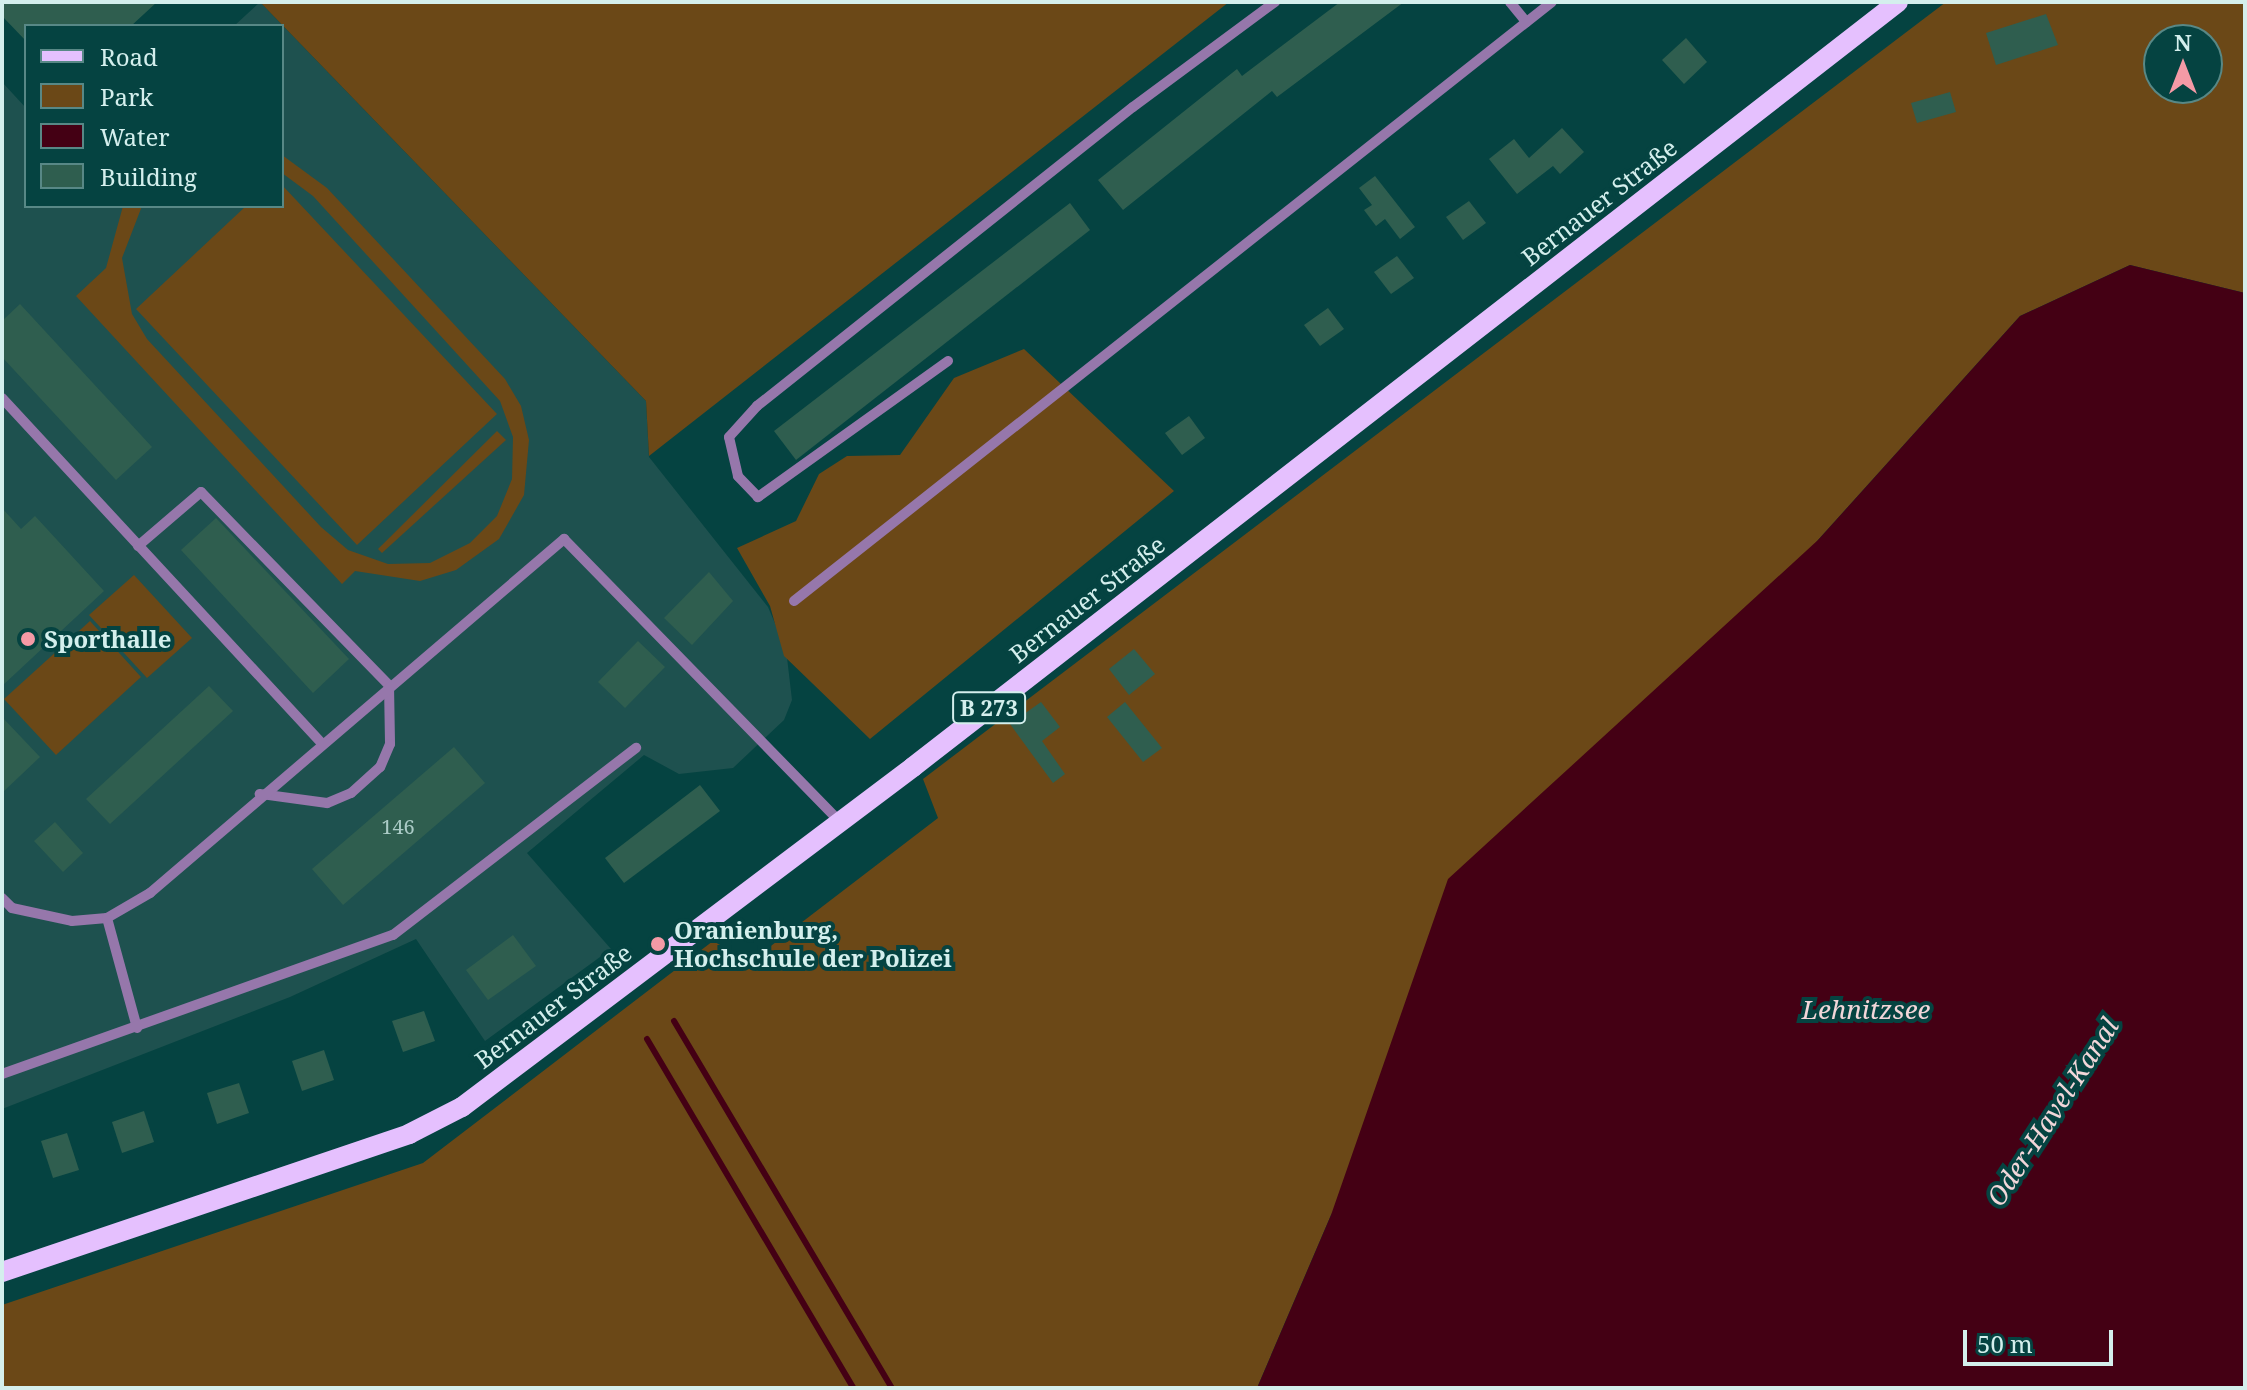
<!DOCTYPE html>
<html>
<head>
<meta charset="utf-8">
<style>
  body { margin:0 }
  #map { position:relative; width:2247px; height:1390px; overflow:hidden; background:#054341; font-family:"Noto Serif",serif }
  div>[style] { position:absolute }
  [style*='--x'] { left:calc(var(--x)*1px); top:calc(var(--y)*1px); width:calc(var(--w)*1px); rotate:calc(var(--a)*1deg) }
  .built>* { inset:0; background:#1e514f }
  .green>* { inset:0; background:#6b4817 }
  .water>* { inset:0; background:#440014 }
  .stream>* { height:6px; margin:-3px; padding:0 3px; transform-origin:3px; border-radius:3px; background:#440014 }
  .building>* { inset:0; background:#2f5e4f }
  .service>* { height:10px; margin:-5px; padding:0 5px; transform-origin:5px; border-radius:5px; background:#9677ab }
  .primary>* { height:20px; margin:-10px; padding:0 10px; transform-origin:10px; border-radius:10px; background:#e5c0fe }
  .dots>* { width:22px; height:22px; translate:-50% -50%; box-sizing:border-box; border:4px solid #054341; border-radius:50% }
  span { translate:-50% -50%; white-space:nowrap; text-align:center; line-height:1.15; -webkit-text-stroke:8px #054341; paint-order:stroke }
  .number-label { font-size:20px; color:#abcbc6 }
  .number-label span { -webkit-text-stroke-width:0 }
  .shield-label span { padding:2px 6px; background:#054341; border:2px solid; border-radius:6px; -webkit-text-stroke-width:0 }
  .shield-label { font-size:22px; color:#d4efed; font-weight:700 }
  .street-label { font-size:24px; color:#d4efed }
  .poi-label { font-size:24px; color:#d4efed; font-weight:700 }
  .left { translate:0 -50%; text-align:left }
  .water-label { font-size:26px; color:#f2d6d9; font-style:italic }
  .frame { position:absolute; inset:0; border:4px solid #d4efed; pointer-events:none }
  .legend { position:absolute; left:24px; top:24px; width:260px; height:184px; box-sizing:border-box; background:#054341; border:2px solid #588886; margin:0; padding:10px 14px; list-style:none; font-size:24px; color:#d4efed }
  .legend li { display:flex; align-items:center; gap:16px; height:40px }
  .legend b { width:40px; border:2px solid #588886 }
  .north { position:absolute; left:2143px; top:24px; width:80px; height:80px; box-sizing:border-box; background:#054341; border:2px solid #588886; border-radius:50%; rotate:0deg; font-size:22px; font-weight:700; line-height:32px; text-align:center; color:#d4efed }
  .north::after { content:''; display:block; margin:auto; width:28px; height:36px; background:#f49aa6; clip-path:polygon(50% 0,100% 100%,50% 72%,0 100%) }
  .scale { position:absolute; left:1963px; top:1330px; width:150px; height:36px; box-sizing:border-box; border:4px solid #d4efed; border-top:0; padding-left:10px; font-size:24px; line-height:28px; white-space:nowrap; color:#d4efed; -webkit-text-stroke:6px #054341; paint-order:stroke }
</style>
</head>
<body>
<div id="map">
  <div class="built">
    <i style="clip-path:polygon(260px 2px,646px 401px,649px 457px,768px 607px,786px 649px,792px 700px,784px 720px,733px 768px,679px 774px,644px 755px,527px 853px,611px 949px,485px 1041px,416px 939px,290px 997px,2px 1109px,2px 82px,26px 108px,26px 206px,282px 206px,282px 26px,234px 26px)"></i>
  </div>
  <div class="green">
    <i style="clip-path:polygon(260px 2px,1229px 2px,649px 456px,646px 401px)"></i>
    <i style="clip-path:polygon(evenodd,1946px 2px,2245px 2px,2245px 293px,2130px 265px,2020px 316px,1818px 540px,1331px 1215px,1257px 1388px,2px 1388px,2px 1305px,423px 1163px,713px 941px,750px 962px,938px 818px,923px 779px,1946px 2px,2159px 40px,2207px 40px,2207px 88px,2159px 88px,2159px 40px)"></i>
    <i style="clip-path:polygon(282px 155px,327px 188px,505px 379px,521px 406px,529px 440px,524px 495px,499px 539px,456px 570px,420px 581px,355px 571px,342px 584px,76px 296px,106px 268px,123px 206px,142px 206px,122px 258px,132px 314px,147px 339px,321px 527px,348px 550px,388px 564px,430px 563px,470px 543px,497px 516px,512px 479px,513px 437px,500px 401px,313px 196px,282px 173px)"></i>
    <i style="clip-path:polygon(282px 185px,497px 414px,357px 545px,136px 309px,246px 206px,282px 206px)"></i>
    <i style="clip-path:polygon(1024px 349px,1174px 491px,870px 739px,784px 656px,770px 606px,737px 548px,796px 521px,819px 474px,847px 456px,900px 455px,954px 378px)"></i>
    <i style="clip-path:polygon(497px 431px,506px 440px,382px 553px,378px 549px)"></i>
    <i style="clip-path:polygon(134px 575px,192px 638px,147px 678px,89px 615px)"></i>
    <i style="clip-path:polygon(90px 621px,141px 677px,56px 755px,4px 699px)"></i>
  </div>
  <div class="water">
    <i style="clip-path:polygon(2130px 265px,2245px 293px,2245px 1388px,1257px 1388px,1331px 1215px,1448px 879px,1818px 540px,2020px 316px)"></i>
  </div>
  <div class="stream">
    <i style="--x:674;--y:1021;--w:427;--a:59.3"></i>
    <i style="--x:647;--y:1039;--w:405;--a:59.4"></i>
  </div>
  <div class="building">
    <i style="clip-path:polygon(2px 2px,157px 2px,131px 26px,26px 26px,26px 41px,2px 16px)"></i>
    <i style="clip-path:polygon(1340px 2px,1404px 2px,1277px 97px,1272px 91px,1123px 210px,1098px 180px,1237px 69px,1242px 76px)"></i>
    <i style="clip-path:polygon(2046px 14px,2058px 45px,1996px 65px,1986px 33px)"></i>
    <i style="clip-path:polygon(1686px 38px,1707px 62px,1684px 84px,1662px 60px)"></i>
    <i style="clip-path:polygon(1950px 92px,1956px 112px,1917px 123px,1911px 103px)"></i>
    <i style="clip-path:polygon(1562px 128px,1584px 152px,1560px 174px,1553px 166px,1517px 194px,1489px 159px,1514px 139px,1529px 158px)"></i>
    <i style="clip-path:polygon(1375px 176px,1415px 227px,1400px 239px,1385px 219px,1376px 226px,1364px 210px,1372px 205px,1359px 188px)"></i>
    <i style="clip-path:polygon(1469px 201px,1486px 223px,1463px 240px,1446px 217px)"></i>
    <i style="clip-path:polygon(1070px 203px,1090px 230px,796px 460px,774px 431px)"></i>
    <i style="clip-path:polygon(1397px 256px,1414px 278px,1391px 294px,1374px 272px)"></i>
    <i style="clip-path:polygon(20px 304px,152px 447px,116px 480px,2px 357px,2px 321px)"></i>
    <i style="clip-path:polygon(1328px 308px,1344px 329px,1320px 346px,1304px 325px)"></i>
    <i style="clip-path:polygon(1189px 416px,1205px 438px,1182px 455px,1165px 433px)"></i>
    <i style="clip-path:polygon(2px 508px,21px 529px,35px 516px,104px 591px,2px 686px)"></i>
    <i style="clip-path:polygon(216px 518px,349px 659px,313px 693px,181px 550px)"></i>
    <i style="clip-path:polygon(709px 572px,733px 601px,692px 645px,664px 618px)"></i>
    <i style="clip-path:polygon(638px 641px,665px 667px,625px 708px,598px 682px)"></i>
    <i style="clip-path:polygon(1134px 649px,1155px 674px,1129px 695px,1109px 669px)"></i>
    <i style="clip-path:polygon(209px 686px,233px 711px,110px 824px,86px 799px)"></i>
    <i style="clip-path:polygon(1041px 702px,1060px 727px,1042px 741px,1065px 774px,1053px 783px,1010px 724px)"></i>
    <i style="clip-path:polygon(1125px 702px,1162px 748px,1143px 762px,1107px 717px)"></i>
    <i style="clip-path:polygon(2px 717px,40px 757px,2px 793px)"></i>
    <i style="clip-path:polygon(454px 747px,485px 783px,343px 905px,312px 869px)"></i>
    <i style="clip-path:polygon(700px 785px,720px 811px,624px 883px,605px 858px)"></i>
    <i style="clip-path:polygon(55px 822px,83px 853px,63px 872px,34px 841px)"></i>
    <i style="clip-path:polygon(513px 935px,536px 966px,488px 1000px,466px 970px)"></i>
    <i style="clip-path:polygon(424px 1011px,435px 1041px,403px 1052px,392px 1021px)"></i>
    <i style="clip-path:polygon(324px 1050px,334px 1080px,302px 1091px,292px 1061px)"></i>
    <i style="clip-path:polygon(239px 1083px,249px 1113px,217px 1124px,207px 1093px)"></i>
    <i style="clip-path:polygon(144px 1111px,154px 1142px,122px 1153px,112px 1122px)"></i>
    <i style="clip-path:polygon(67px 1133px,79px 1170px,53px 1178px,41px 1141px)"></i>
  </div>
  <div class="service">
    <i style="--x:1510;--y:2;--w:26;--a:51"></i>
    <i style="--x:948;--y:361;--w:234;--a:144.4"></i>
    <i style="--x:758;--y:497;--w:29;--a:-134"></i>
    <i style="--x:738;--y:476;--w:40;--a:-103"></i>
    <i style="--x:729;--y:437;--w:42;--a:-47.9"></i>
    <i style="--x:757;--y:406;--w:480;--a:-38.5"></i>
    <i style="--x:1133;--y:107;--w:177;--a:-36.5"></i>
    <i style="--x:2;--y:398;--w:468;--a:47.2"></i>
    <i style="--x:138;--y:546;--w:83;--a:-40.6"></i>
    <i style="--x:201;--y:492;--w:269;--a:45.8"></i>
    <i style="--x:389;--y:685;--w:59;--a:89"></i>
    <i style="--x:390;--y:744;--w:25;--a:113"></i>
    <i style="--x:380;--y:767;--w:39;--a:138"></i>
    <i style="--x:351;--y:793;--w:26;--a:157"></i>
    <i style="--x:327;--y:803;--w:68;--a:-172.3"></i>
    <i style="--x:794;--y:601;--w:966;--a:-38.32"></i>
    <i style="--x:2;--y:898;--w:14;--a:45"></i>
    <i style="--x:12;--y:908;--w:61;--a:12.2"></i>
    <i style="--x:72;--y:921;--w:35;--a:-5"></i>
    <i style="--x:107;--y:918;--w:50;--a:-30.2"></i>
    <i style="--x:150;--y:893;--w:545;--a:-40.53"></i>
    <i style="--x:564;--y:539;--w:395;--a:45.7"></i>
    <i style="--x:107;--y:918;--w:114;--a:74.7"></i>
    <i style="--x:2;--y:1074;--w:415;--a:-19.6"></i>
    <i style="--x:393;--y:935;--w:307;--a:-37.6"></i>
  </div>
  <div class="primary">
    <i style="--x:2;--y:1272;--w:430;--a:-18.7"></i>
    <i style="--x:409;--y:1134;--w:59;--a:-27"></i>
    <i style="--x:462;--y:1107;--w:565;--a:-37.01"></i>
    <i style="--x:913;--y:767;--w:1247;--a:-37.83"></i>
  </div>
  <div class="dots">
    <i style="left:28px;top:639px;background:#f49aa6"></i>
    <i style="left:658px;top:944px;background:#f49aa6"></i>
  </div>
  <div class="number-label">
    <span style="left:398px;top:826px">146</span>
  </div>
  <div class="shield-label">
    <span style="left:989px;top:708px">B 273</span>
  </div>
  <div class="street-label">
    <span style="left:1599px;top:202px;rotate:-38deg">Bernauer Straße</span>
    <span style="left:1087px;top:599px;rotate:-38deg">Bernauer Straße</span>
    <span style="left:553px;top:1006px;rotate:-37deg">Bernauer Straße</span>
  </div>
  <div class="poi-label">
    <span class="left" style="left:44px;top:639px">Sporthalle</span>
    <span class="left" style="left:674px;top:944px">Oranienburg,<br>Hochschule der Polizei</span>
  </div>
  <div class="water-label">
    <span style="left:1866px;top:1010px">Lehnitzsee</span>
    <span style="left:2053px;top:1112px;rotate:-57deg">Oder-Havel-Kanal</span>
  </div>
  <div class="frame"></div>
  <ul class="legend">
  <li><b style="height:10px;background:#e5c0fe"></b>Road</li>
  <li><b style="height:22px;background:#6b4817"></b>Park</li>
  <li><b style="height:22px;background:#440014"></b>Water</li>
  <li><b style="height:22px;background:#2f5e4f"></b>Building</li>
  </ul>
  <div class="north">N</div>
  <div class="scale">50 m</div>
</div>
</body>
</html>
